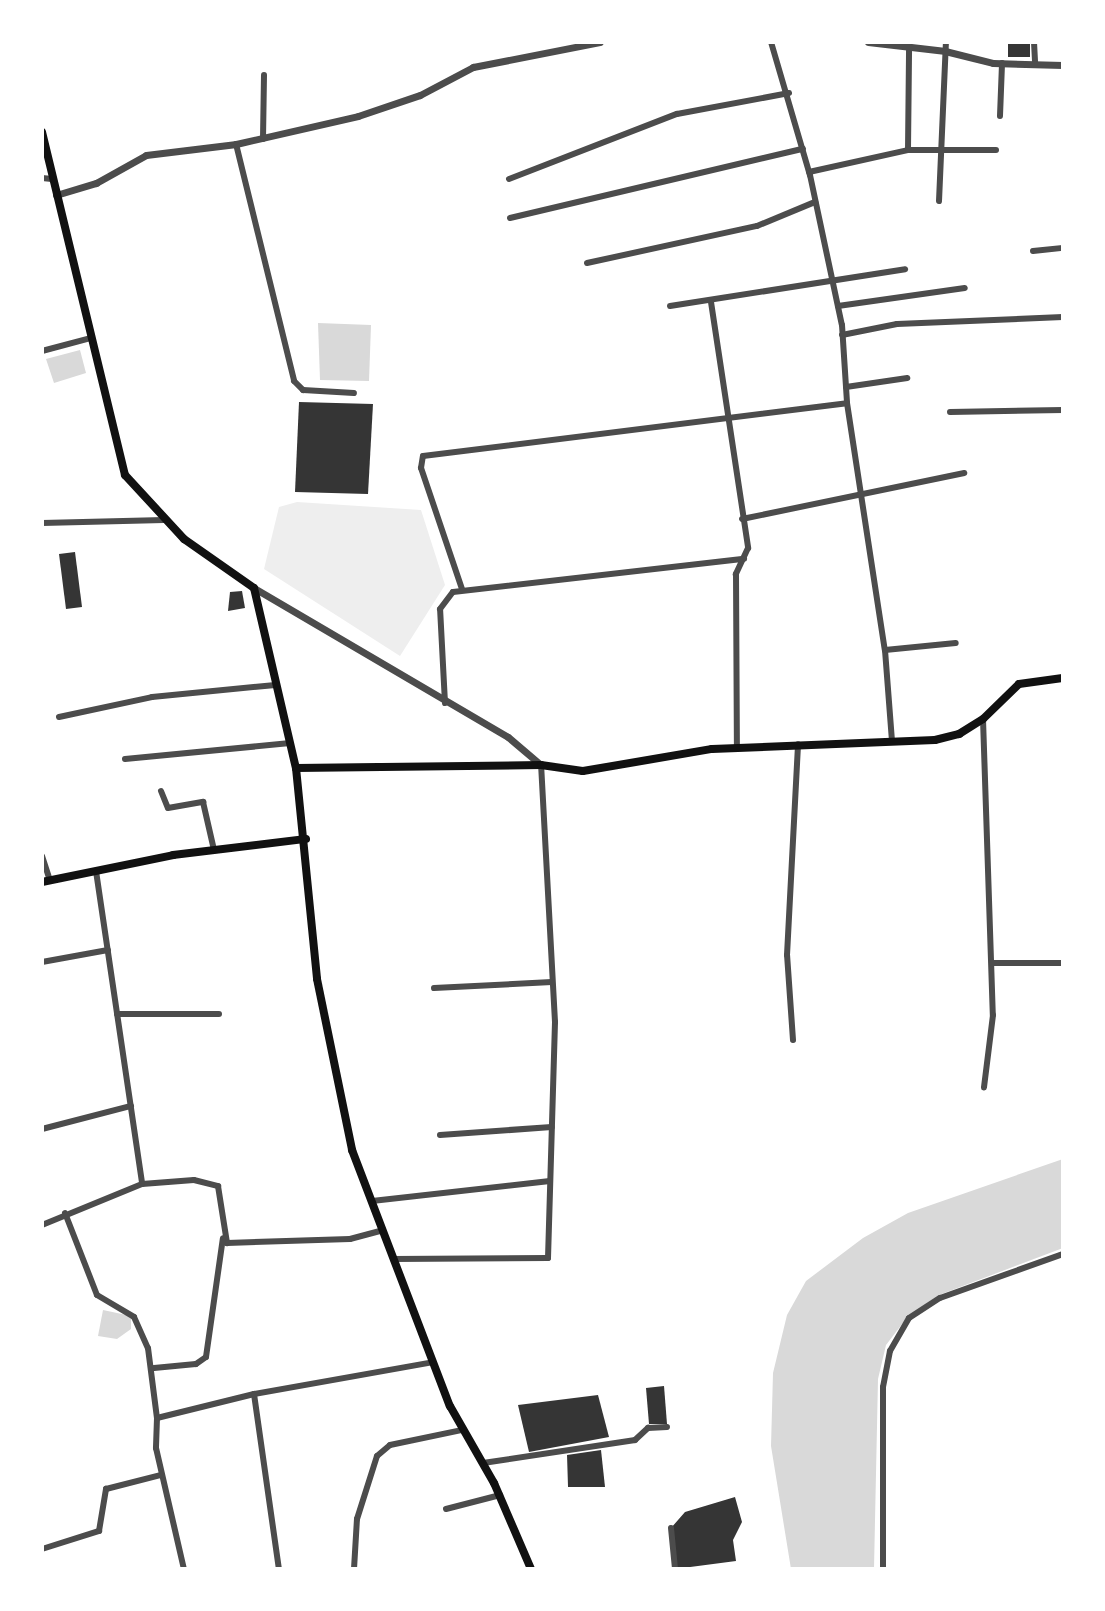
<!DOCTYPE html>
<html>
<head>
<meta charset="utf-8">
<style>
  body { margin:0 }
  #map { position:relative; width:1105px; height:1611px; overflow:hidden; background:#fff; font-family:"Crimson Pro",serif }
  div>[style] { position:absolute }
  [style*='--x'] { left:calc(var(--x)*1px); top:calc(var(--y)*1px); width:calc(var(--w)*1px); rotate:calc(var(--a)*1deg) }
  .green>* { inset:0; background:#eee }
  .water>* { inset:0; background:#d9d9d9 }
  .building>* { inset:0; background:#353535 }
  .minor>* { height:6px; margin:-3px; padding:0 3px; transform-origin:3px; border-radius:3px; background:#4c4c4c }
  .tertiary>* { height:7px; margin:-3.5px; padding:0 3.5px; transform-origin:3.5px; border-radius:3.5px; background:#4c4c4c }
  .secondary>* { height:8px; margin:-4px; padding:0 4px; transform-origin:4px; border-radius:4px; background:#111 }
  span { translate:-50% -50%; white-space:nowrap; text-align:center; line-height:1.15; -webkit-text-stroke:8px #fff; paint-order:stroke }
  .frame { position:absolute; inset:0; border:44px solid #fff; pointer-events:none }
</style>
</head>
<body>
<div id="map">
  <div class="green">
    <i style="clip-path:polygon(297px 502px,421px 510px,445px 585px,400px 656px,264px 569px,279px 507px)"></i>
  </div>
  <div class="water">
    <i style="clip-path:polygon(318px 323px,371px 325px,369px 381px,320px 380px)"></i>
    <i style="clip-path:polygon(80px 350px,86px 373px,54px 383px,46px 359px)"></i>
    <i style="clip-path:polygon(1063px 1159px,1063px 1248px,939px 1295px,909px 1315px,886px 1345px,878px 1379px,874px 1569px,791px 1569px,771px 1446px,773px 1373px,787px 1315px,806px 1281px,863px 1238px,908px 1213px)"></i>
    <i style="clip-path:polygon(103px 1310px,131px 1316px,131px 1329px,117px 1339px,98px 1336px)"></i>
  </div>
  <div class="building">
    <i style="clip-path:polygon(1008px 42px,1030px 42px,1030px 57px,1008px 57px)"></i>
    <i style="clip-path:polygon(299px 402px,373px 404px,368px 494px,295px 492px)"></i>
    <i style="clip-path:polygon(75px 552px,82px 607px,66px 609px,59px 554px)"></i>
    <i style="clip-path:polygon(242px 591px,245px 608px,228px 611px,230px 592px)"></i>
    <i style="clip-path:polygon(664px 1386px,667px 1424px,649px 1424px,646px 1388px)"></i>
    <i style="clip-path:polygon(598px 1395px,609px 1437px,529px 1452px,518px 1405px)"></i>
    <i style="clip-path:polygon(601px 1450px,605px 1487px,568px 1487px,567px 1455px)"></i>
    <i style="clip-path:polygon(735px 1497px,742px 1522px,733px 1540px,736px 1561px,675px 1569px,671px 1528px,685px 1512px)"></i>
  </div>
  <div class="minor">
    <i style="--x:771;--y:42;--w:139;--a:73.7"></i>
    <i style="--x:810;--y:175;--w:153;--a:78"></i>
    <i style="--x:842;--y:325;--w:78;--a:86.3"></i>
    <i style="--x:847;--y:403;--w:250;--a:81.3"></i>
    <i style="--x:885;--y:650;--w:91;--a:85.6"></i>
    <i style="--x:1034;--y:42;--w:20;--a:87"></i>
    <i style="--x:1000;--y:116;--w:53;--a:-87.8"></i>
    <i style="--x:263;--y:139;--w:64;--a:-89.1"></i>
    <i style="--x:236;--y:144;--w:244;--a:76.2"></i>
    <i style="--x:294;--y:381;--w:13;--a:45"></i>
    <i style="--x:303;--y:390;--w:51;--a:3.4"></i>
    <i style="--x:908;--y:150;--w:103;--a:-89.4"></i>
    <i style="--x:809;--y:172;--w:101;--a:-12.5"></i>
    <i style="--x:908;--y:150;--w:88;--a:0"></i>
    <i style="--x:42;--y:178;--w:10;--a:6"></i>
    <i style="--x:509;--y:179;--w:180;--a:-21.2"></i>
    <i style="--x:677;--y:114;--w:114;--a:-10.6"></i>
    <i style="--x:939;--y:201;--w:159;--a:-87.5"></i>
    <i style="--x:510;--y:218;--w:301;--a:-13.3"></i>
    <i style="--x:1033;--y:251;--w:30;--a:-6"></i>
    <i style="--x:587;--y:263;--w:174;--a:-12.3"></i>
    <i style="--x:757;--y:226;--w:63;--a:-22.5"></i>
    <i style="--x:711;--y:302;--w:249;--a:81.4"></i>
    <i style="--x:748;--y:548;--w:29;--a:115"></i>
    <i style="--x:736;--y:574;--w:174;--a:89.7"></i>
    <i style="--x:670;--y:306;--w:238;--a:-8.9"></i>
    <i style="--x:838;--y:306;--w:128;--a:-8.1"></i>
    <i style="--x:842;--y:335;--w:56;--a:-11.3"></i>
    <i style="--x:897;--y:324;--w:166;--a:-2.4"></i>
    <i style="--x:42;--y:351;--w:51;--a:-14.9"></i>
    <i style="--x:846;--y:387;--w:62;--a:-8.4"></i>
    <i style="--x:950;--y:412;--w:113;--a:-1"></i>
    <i style="--x:742;--y:519;--w:227;--a:-11.7"></i>
    <i style="--x:42;--y:523;--w:122;--a:-1.4"></i>
    <i style="--x:462;--y:589;--w:128;--a:-108.7"></i>
    <i style="--x:421;--y:468;--w:12;--a:-81"></i>
    <i style="--x:423;--y:456;--w:427;--a:-7.1"></i>
    <i style="--x:885;--y:650;--w:71;--a:-5.6"></i>
    <i style="--x:445;--y:703;--w:94;--a:-93"></i>
    <i style="--x:440;--y:609;--w:21;--a:-53"></i>
    <i style="--x:453;--y:592;--w:293;--a:-6.5"></i>
    <i style="--x:59;--y:717;--w:95;--a:-12.1"></i>
    <i style="--x:152;--y:697;--w:124;--a:-5.6"></i>
    <i style="--x:983;--y:719;--w:296;--a:88.1"></i>
    <i style="--x:993;--y:1015;--w:73;--a:97.1"></i>
    <i style="--x:125;--y:759;--w:166;--a:-5.5"></i>
    <i style="--x:161;--y:791;--w:18;--a:68"></i>
    <i style="--x:168;--y:808;--w:36;--a:-10"></i>
    <i style="--x:203;--y:802;--w:49;--a:77.1"></i>
    <i style="--x:42;--y:856;--w:26;--a:72"></i>
    <i style="--x:96;--y:871;--w:316;--a:81.6"></i>
    <i style="--x:142;--y:1184;--w:52;--a:-4.4"></i>
    <i style="--x:194;--y:1180;--w:25;--a:14"></i>
    <i style="--x:218;--y:1186;--w:58;--a:81"></i>
    <i style="--x:227;--y:1243;--w:123;--a:-1.9"></i>
    <i style="--x:350;--y:1239;--w:30;--a:-15"></i>
    <i style="--x:42;--y:962;--w:67;--a:-10.3"></i>
    <i style="--x:992;--y:963;--w:69;--a:0"></i>
    <i style="--x:434;--y:988;--w:118;--a:-2.9"></i>
    <i style="--x:117;--y:1014;--w:102;--a:0"></i>
    <i style="--x:793;--y:1040;--w:85;--a:-94"></i>
    <i style="--x:787;--y:955;--w:211;--a:-87"></i>
    <i style="--x:42;--y:1129;--w:92;--a:-14.5"></i>
    <i style="--x:440;--y:1135;--w:112;--a:-4.1"></i>
    <i style="--x:372;--y:1201;--w:179;--a:-6.4"></i>
    <i style="--x:65;--y:1213;--w:88;--a:68.7"></i>
    <i style="--x:97;--y:1295;--w:43;--a:30.7"></i>
    <i style="--x:134;--y:1317;--w:34;--a:66"></i>
    <i style="--x:148;--y:1348;--w:71;--a:82.7"></i>
    <i style="--x:157;--y:1418;--w:100;--a:-13.9"></i>
    <i style="--x:254;--y:1394;--w:177;--a:81.9"></i>
    <i style="--x:42;--y:1225;--w:108;--a:-22.3"></i>
    <i style="--x:393;--y:1259;--w:155;--a:-0.4"></i>
    <i style="--x:548;--y:1258;--w:236;--a:-88.3"></i>
    <i style="--x:555;--y:1022;--w:257;--a:-93.1"></i>
    <i style="--x:154;--y:1368;--w:42;--a:-5.4"></i>
    <i style="--x:196;--y:1364;--w:12;--a:-35"></i>
    <i style="--x:206;--y:1357;--w:120;--a:-81.9"></i>
    <i style="--x:254;--y:1394;--w:182;--a:-10.1"></i>
    <i style="--x:157;--y:1418;--w:30;--a:92"></i>
    <i style="--x:156;--y:1448;--w:124;--a:77"></i>
    <i style="--x:483;--y:1463;--w:154;--a:-8.6"></i>
    <i style="--x:635;--y:1440;--w:18;--a:-43"></i>
    <i style="--x:648;--y:1428;--w:19;--a:-3"></i>
    <i style="--x:446;--y:1509;--w:56;--a:-14.5"></i>
    <i style="--x:671;--y:1528;--w:41;--a:84.4"></i>
    <i style="--x:42;--y:1549;--w:60;--a:-17.5"></i>
    <i style="--x:99;--y:1531;--w:43;--a:-80.5"></i>
    <i style="--x:106;--y:1489;--w:57;--a:-14.3"></i>
    <i style="--x:354;--y:1569;--w:50;--a:-86.6"></i>
    <i style="--x:357;--y:1519;--w:66;--a:-72.4"></i>
    <i style="--x:377;--y:1456;--w:17;--a:-40"></i>
    <i style="--x:390;--y:1445;--w:74;--a:-11.8"></i>
    <i style="--x:883;--y:1569;--w:182;--a:-90"></i>
    <i style="--x:883;--y:1387;--w:37;--a:-79"></i>
    <i style="--x:890;--y:1351;--w:38;--a:-60"></i>
    <i style="--x:909;--y:1318;--w:37;--a:-33"></i>
    <i style="--x:940;--y:1298;--w:131;--a:-19.7"></i>
  </div>
  <div class="tertiary">
    <i style="--x:868;--y:42;--w:78;--a:6.7"></i>
    <i style="--x:945;--y:51;--w:49;--a:14"></i>
    <i style="--x:993;--y:63;--w:70;--a:1.6"></i>
    <i style="--x:56;--y:195;--w:42;--a:-16.7"></i>
    <i style="--x:96;--y:183;--w:57;--a:-29.2"></i>
    <i style="--x:146;--y:155;--w:91;--a:-7"></i>
    <i style="--x:236;--y:144;--w:125;--a:-12.9"></i>
    <i style="--x:358;--y:116;--w:65;--a:-18.7"></i>
    <i style="--x:420;--y:95;--w:60;--a:-27.8"></i>
    <i style="--x:473;--y:67;--w:129;--a:-11.1"></i>
    <i style="--x:254;--y:588;--w:294;--a:30.4"></i>
    <i style="--x:508;--y:737;--w:43;--a:40.3"></i>
  </div>
  <div class="secondary">
    <i style="--x:42;--y:132;--w:353;--a:76.4"></i>
    <i style="--x:125;--y:475;--w:87;--a:47.3"></i>
    <i style="--x:184;--y:539;--w:85;--a:35"></i>
    <i style="--x:254;--y:588;--w:185;--a:76.9"></i>
    <i style="--x:296;--y:768;--w:212;--a:84.3"></i>
    <i style="--x:317;--y:979;--w:175;--a:78.4"></i>
    <i style="--x:352;--y:1150;--w:274;--a:69.1"></i>
    <i style="--x:450;--y:1406;--w:89;--a:60.3"></i>
    <i style="--x:494;--y:1483;--w:94;--a:66.7"></i>
    <i style="--x:296;--y:768;--w:245;--a:-0.7"></i>
    <i style="--x:541;--y:765;--w:42;--a:8.1"></i>
    <i style="--x:583;--y:771;--w:131;--a:-9.7"></i>
    <i style="--x:712;--y:749;--w:223;--a:-2.3"></i>
    <i style="--x:935;--y:740;--w:25;--a:-14"></i>
    <i style="--x:959;--y:734;--w:28;--a:-32"></i>
    <i style="--x:983;--y:719;--w:50;--a:-44.2"></i>
    <i style="--x:1019;--y:684;--w:44;--a:-7.8"></i>
    <i style="--x:42;--y:882;--w:134;--a:-11.6"></i>
    <i style="--x:173;--y:855;--w:134;--a:-6.9"></i>
  </div>
  <div class="frame"></div>
</div>
</body>
</html>
